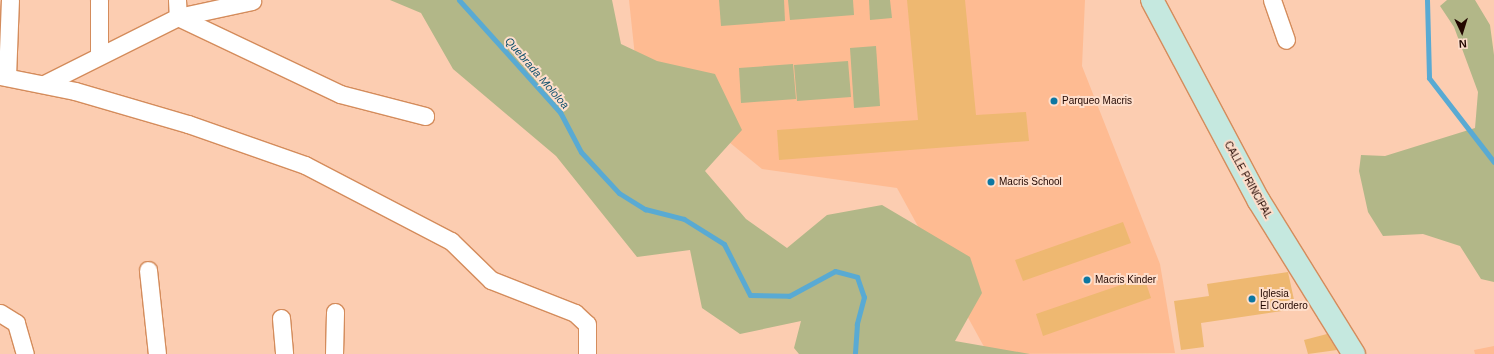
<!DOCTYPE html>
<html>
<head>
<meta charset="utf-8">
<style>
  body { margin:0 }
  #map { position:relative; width:1494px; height:354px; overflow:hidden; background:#fccdb1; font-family:Helvetica,sans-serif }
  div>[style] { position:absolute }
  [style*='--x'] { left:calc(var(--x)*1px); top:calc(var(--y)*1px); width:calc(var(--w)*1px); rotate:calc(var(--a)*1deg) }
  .built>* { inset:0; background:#febb92 }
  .green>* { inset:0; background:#b2b788 }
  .stream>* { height:5px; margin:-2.5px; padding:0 2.5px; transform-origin:2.5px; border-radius:2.5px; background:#59aad3 }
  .building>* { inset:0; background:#eeb871 }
  .roads { filter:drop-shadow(1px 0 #d48c5c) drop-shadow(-1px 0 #d48c5c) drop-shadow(0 1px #d48c5c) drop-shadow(0 -1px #d48c5c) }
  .street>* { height:17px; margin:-8.5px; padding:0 8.5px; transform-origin:8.5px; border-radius:8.5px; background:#fff }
  .secondary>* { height:22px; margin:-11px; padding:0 11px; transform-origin:11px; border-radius:11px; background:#c5e8df }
  .dots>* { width:11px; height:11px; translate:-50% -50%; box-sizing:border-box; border:2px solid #fedecb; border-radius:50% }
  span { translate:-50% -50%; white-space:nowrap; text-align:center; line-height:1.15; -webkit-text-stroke:4px #fedecb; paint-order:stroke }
  .poi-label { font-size:10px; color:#220700 }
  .left { translate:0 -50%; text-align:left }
  .street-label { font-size:10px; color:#220700 }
  .water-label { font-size:11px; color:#0f506d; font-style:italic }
  .north { position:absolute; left:1442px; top:12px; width:40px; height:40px; -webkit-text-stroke:3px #fedecb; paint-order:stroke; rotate:176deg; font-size:11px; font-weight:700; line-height:16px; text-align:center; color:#220700 }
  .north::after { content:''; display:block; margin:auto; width:14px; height:18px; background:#220700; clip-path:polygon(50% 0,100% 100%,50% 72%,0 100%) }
</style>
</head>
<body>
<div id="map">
  <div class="built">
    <i style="clip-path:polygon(629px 0,1085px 0,1082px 66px,1160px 264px,1175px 353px,988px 354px,897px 188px,762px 169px,636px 66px)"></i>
    <i style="clip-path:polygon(1494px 346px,1494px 354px,1475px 354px,1474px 350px)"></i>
  </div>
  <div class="green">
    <i style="clip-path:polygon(390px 0,612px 0,621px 44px,657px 61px,715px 74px,742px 130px,705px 171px,746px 219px,787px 248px,827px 215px,882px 205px,970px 257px,982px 293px,955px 341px,1030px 354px,799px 354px,794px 348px,801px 321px,740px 334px,702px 308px,690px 250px,637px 257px,556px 156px,453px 69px,421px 13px)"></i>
    <i style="clip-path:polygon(719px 0,784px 0,785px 21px,721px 26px)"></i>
    <i style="clip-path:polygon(788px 0,853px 0,854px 15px,790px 20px)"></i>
    <i style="clip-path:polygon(869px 0,890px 0,892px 18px,870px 20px)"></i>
    <i style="clip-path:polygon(1447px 0,1475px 0,1490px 25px,1494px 55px,1494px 282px,1481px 279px,1460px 246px,1423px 234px,1383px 236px,1368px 212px,1359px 171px,1361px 155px,1385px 156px,1475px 128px,1478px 92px,1454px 27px,1440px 6px)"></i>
    <i style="clip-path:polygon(876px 46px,880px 106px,854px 108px,850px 48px)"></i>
    <i style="clip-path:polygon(848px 61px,851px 97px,797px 101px,794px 65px)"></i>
    <i style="clip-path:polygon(793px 64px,796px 99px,741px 103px,739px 68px)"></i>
  </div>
  <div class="stream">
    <i style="--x:459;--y:0;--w:151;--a:48"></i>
    <i style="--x:560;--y:112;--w:45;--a:62.3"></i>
    <i style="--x:581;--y:152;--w:56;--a:47.2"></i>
    <i style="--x:619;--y:193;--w:31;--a:32"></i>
    <i style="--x:645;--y:209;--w:40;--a:14.4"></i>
    <i style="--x:684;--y:219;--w:47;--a:32"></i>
    <i style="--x:724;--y:244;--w:57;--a:63"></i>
    <i style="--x:750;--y:295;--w:39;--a:1"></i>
    <i style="--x:789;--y:296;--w:52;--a:-28.5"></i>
    <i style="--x:835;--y:271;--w:23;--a:15"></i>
    <i style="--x:857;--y:277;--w:21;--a:71"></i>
    <i style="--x:864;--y:297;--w:28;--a:105"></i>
    <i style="--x:857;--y:324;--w:30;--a:94"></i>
    <i style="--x:1427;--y:0;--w:78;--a:88.5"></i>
    <i style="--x:1429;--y:78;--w:106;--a:52.3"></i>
  </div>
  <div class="building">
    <i style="clip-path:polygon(907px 0,965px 0,976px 115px,1026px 112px,1029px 141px,779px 160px,777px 130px,918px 120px)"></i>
    <i style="clip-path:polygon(1123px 222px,1131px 243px,1023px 281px,1015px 260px)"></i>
    <i style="clip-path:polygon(1288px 272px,1296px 309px,1201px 323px,1204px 347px,1181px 350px,1174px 301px,1209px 296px,1207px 284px)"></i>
    <i style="clip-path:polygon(1144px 277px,1151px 298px,1043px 336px,1036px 314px)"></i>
    <i style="clip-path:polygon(1327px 334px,1337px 350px,1308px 354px,1304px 340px)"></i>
  </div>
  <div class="roads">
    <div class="street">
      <i style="--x:99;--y:0;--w:53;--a:90"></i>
      <i style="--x:177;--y:0;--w:17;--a:87"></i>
      <i style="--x:178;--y:17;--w:179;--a:25.4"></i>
      <i style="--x:340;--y:94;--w:88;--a:14.5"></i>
      <i style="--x:1272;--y:0;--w:42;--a:70.7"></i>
      <i style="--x:0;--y:76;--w:76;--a:11.3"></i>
      <i style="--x:75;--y:91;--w:118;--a:16.3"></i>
      <i style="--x:188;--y:124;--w:124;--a:19.3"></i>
      <i style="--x:305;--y:165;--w:165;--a:27.5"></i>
      <i style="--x:451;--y:241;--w:56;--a:44.3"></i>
      <i style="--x:491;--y:280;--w:90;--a:21.4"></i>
      <i style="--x:575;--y:313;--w:16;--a:43"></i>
      <i style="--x:587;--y:324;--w:30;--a:90"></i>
      <i style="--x:7;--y:77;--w:77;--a:-87.8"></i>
      <i style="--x:44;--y:84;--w:150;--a:-26.6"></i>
      <i style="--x:178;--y:17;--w:76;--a:-12.2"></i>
      <i style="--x:148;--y:270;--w:84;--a:83.9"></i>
      <i style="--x:0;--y:313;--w:19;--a:32"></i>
      <i style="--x:16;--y:323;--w:32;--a:74"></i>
      <i style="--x:281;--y:318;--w:36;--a:85"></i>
      <i style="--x:334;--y:354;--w:42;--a:-88.6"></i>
    </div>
    <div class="secondary">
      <i style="--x:1152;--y:0;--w:228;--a:62"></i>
      <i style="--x:1259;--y:201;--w:180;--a:58.2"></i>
    </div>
  </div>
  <div class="dots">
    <i style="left:1054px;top:101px;background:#0c77a2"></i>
    <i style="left:991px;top:182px;background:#0c77a2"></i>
    <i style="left:1087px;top:280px;background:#0c77a2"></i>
    <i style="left:1252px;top:299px;background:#0c77a2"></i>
  </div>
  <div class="poi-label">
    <span class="left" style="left:1062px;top:101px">Parqueo Macris</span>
    <span class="left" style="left:999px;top:182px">Macris School</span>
    <span class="left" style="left:1095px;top:280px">Macris Kinder</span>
    <span class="left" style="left:1260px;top:299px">Iglesia<br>El Cordero</span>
  </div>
  <div class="street-label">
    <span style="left:1248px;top:180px;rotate:61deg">CALLE PRINCIPAL</span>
  </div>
  <div class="water-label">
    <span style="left:537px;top:73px;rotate:49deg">Quebrada Mololoa</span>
  </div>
  <div class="north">N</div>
</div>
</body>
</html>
